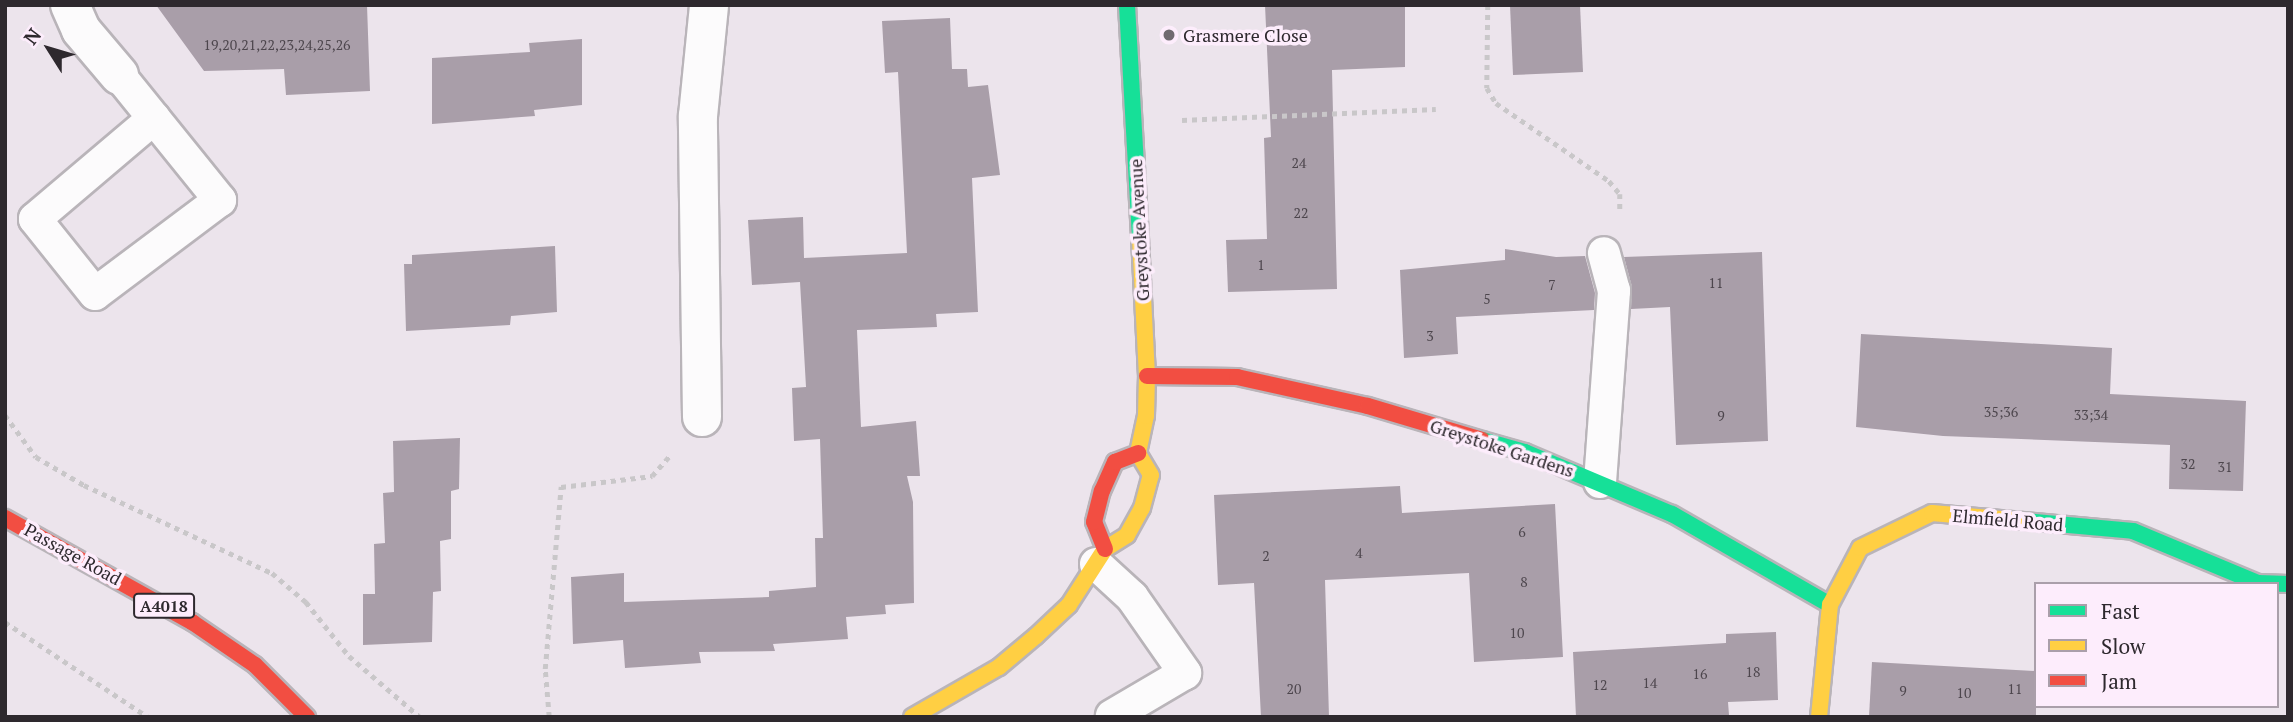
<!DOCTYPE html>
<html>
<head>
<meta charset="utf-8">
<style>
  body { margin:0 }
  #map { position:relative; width:2293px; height:722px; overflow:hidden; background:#ece4ec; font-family:"PT Serif",serif }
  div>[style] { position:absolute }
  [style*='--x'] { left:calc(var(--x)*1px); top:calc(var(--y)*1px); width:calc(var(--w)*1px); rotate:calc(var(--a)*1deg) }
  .building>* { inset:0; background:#a99ea9 }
  .path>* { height:4.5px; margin-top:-2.25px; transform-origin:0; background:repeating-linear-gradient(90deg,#c9c7c9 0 5px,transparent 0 10px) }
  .roads { filter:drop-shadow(2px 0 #b9b4b9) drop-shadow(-2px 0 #b9b4b9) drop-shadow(0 2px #b9b4b9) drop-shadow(0 -2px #b9b4b9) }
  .lane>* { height:32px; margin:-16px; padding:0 16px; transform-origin:16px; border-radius:16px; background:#fcfbfc }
  .street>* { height:38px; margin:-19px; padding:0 19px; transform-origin:19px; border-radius:19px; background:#fcfbfc }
  .fast>* { height:16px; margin:-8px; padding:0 8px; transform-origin:8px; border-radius:8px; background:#16e098 }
  .slow>* { height:16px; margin:-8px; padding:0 8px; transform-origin:8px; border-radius:8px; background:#ffcf43 }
  .jam>* { height:16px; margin:-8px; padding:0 8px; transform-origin:8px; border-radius:8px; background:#f24e42 }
  .dots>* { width:19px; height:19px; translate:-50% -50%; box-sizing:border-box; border:4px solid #fdedfc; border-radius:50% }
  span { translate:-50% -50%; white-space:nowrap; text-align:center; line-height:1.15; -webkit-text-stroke:7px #fdedfc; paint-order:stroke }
  .number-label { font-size:14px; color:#4d464d }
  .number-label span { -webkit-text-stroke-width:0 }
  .shield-label span { padding:2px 5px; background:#fdedfc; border:2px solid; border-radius:5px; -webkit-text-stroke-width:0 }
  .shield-label { font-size:16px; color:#2e292e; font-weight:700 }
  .poi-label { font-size:18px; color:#2e292e }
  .left { translate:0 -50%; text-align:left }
  .street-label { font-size:18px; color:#2e292e }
  .frame { position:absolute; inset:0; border:7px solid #2e292e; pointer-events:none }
  .legend { position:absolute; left:2034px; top:582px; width:245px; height:126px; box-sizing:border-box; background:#fdedfc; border:2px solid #aa9faa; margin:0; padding:9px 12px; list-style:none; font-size:21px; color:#2e292e }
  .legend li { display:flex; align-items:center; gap:14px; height:35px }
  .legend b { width:35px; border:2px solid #aa9faa }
  .north { position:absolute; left:14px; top:14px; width:70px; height:70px; -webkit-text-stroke:5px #fdedfc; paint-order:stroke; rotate:307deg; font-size:19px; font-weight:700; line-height:28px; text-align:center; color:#2e292e }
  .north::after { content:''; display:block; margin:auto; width:24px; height:32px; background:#2e292e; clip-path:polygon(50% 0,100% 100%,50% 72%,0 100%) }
</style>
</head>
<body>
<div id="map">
  <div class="building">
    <i style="clip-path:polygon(156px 5px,367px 5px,370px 91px,286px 95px,284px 69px,204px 71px)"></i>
    <i style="clip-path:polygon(1265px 5px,1405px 5px,1405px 67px,1332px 70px,1337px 289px,1228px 292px,1226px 240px,1267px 239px,1264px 138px,1271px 137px)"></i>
    <i style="clip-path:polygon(1510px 5px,1580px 5px,1583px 72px,1513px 75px)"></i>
    <i style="clip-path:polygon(950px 18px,952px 69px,967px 69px,968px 87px,988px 85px,1000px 175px,972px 178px,978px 312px,936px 314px,937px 327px,857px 330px,861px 427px,916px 421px,920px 476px,907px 476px,913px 502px,914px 603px,885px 605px,886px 614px,846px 617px,848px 639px,773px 644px,775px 651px,699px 652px,701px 663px,625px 668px,623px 640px,573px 644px,571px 577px,624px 573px,624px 602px,769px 597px,769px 591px,816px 587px,815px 538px,823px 538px,820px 439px,794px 441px,792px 388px,806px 387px,800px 282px,752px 285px,748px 220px,803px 217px,804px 258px,907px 253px,898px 72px,885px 73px,882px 21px)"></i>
    <i style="clip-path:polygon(582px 39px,582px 105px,534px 110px,535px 116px,432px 124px,432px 58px,530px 52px,529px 43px)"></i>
    <i style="clip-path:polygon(555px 246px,557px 312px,511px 316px,510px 325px,406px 331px,404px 264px,412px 264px,412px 255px)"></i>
    <i style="clip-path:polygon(1505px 249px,1556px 257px,1585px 256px,1595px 293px,1594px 310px,1456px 317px,1458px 354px,1404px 358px,1400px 270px,1505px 260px)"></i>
    <i style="clip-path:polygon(1762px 252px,1768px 441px,1676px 445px,1670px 307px,1631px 309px,1632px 287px,1624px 257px)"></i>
    <i style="clip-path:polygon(1861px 334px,2112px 348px,2110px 394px,2246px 401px,2243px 491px,2169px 489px,2170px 445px,1943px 436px,1856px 427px)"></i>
    <i style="clip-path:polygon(460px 438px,459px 489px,451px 491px,451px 539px,440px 541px,441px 591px,433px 592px,432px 642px,363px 645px,363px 594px,375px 594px,374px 544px,385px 543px,383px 493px,394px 492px,393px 441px)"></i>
    <i style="clip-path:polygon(1400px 486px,1402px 513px,1555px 504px,1563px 657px,1474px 662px,1469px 573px,1325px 580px,1329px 717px,1261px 717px,1254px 583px,1218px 585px,1214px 495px)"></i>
    <i style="clip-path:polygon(1776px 632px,1778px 700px,1728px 702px,1729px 715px,1576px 717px,1573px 652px,1726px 643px,1726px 634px)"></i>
    <i style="clip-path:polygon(1872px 662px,2036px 671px,2036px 717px,1869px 717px)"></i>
  </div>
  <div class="path">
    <i style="--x:1488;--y:5;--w:83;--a:90.7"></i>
    <i style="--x:1487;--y:88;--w:17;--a:59"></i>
    <i style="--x:1496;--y:103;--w:137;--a:34.6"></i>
    <i style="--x:1609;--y:181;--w:17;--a:50"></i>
    <i style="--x:1620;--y:194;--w:16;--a:90"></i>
    <i style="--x:1182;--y:120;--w:254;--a:-2.5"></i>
    <i style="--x:5;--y:415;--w:52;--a:53.6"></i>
    <i style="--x:36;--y:457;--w:56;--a:30.3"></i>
    <i style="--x:84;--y:485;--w:208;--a:25.1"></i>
    <i style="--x:272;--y:573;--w:45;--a:40.5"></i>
    <i style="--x:306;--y:602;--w:69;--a:51.5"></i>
    <i style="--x:349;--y:656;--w:94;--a:40.7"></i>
    <i style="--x:5;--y:622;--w:172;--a:33.6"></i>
    <i style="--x:549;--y:717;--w:48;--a:-94.8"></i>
    <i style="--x:545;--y:669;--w:183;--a:-85"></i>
    <i style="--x:561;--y:487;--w:92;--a:-6.9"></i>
    <i style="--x:652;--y:476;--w:28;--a:-49"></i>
  </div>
  <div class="roads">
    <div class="lane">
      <i style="--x:119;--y:75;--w:161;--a:51.1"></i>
      <i style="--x:220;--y:200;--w:156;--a:143.1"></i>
      <i style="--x:95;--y:294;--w:96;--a:-128.7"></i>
      <i style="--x:35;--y:219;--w:156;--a:-40.3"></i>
      <i style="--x:1600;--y:482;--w:192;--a:-85.8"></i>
      <i style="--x:1614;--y:291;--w:39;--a:-105"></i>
      <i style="--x:1096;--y:564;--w:49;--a:42.5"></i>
      <i style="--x:1132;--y:597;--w:93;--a:55.1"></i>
      <i style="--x:1185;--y:673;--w:85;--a:149.5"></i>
    </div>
    <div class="street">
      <i style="--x:70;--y:5;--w:27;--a:66"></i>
      <i style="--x:81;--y:30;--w:59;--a:49.8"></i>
      <i style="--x:702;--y:417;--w:301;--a:-90.8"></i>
      <i style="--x:698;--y:116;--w:112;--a:-84.3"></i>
    </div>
    <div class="fast">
      <i style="--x:1127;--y:5;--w:233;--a:86.8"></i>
      <i style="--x:1482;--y:440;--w:45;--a:15.6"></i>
      <i style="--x:1525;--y:452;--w:160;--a:22.9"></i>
      <i style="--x:1672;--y:514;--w:182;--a:29.9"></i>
      <i style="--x:2024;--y:521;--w:109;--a:5.2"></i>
      <i style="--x:2133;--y:531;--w:135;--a:22.6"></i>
      <i style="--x:2258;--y:583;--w:30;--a:2"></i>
    </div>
    <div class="slow">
      <i style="--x:912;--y:717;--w:100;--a:-29.9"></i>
      <i style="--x:999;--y:667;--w:48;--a:-40"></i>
      <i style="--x:1036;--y:636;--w:45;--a:-43.2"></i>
      <i style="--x:1069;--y:605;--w:67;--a:-57.3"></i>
      <i style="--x:1105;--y:549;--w:26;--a:-32"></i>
      <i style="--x:1127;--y:535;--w:31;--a:-61"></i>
      <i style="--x:1142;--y:508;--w:34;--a:-75"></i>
      <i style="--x:1151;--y:475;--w:26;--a:-121"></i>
      <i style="--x:1138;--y:453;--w:38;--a:-78"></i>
      <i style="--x:1146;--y:416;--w:40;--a:-88.6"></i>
      <i style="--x:1147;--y:376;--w:138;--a:-92.9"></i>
      <i style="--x:1819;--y:717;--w:113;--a:-84.4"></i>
      <i style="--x:1830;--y:605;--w:64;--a:-62.2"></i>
      <i style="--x:1860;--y:548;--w:80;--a:-25.9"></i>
      <i style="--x:1932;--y:513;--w:92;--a:5"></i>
    </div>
    <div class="jam">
      <i style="--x:1147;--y:376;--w:90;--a:0.6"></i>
      <i style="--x:1237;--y:377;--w:134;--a:12.5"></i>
      <i style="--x:1368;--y:406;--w:119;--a:16.6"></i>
      <i style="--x:5;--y:518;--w:214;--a:29.1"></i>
      <i style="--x:192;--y:622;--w:76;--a:34.3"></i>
      <i style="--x:255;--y:665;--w:74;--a:45"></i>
      <i style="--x:1105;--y:549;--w:29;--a:-112"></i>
      <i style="--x:1094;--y:522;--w:32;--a:-76"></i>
      <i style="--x:1102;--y:491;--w:32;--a:-66"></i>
      <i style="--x:1115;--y:462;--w:25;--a:-21"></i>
    </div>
  </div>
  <div class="dots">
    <i style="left:1169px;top:35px;background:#706a70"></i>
  </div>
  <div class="number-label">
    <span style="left:277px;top:45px">19,20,21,22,23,24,25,26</span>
    <span style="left:1299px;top:163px">24</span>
    <span style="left:1301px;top:213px">22</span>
    <span style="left:1261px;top:265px">1</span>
    <span style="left:1716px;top:283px">11</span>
    <span style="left:1552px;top:285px">7</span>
    <span style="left:1487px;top:299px">5</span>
    <span style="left:1430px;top:336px">3</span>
    <span style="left:2001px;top:412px">35;36</span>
    <span style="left:2091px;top:415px">33;34</span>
    <span style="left:1721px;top:416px">9</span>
    <span style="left:2188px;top:464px">32</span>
    <span style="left:2225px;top:467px">31</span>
    <span style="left:1522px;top:532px">6</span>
    <span style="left:1359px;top:553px">4</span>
    <span style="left:1266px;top:556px">2</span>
    <span style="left:1524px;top:582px">8</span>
    <span style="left:1517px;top:633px">10</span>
    <span style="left:1753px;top:672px">18</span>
    <span style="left:1700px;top:674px">16</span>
    <span style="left:1650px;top:683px">14</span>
    <span style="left:1600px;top:685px">12</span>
    <span style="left:1294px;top:689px">20</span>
    <span style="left:2015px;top:689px">11</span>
    <span style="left:1903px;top:691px">9</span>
    <span style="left:1964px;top:693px">10</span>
  </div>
  <div class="shield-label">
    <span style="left:164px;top:606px">A4018</span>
  </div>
  <div class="poi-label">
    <span class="left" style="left:1183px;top:35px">Grasmere Close</span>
  </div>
  <div class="street-label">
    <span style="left:1139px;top:230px;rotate:-93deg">Greystoke Avenue</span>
    <span style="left:1502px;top:448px;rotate:18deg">Greystoke Gardens</span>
    <span style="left:2008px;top:520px;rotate:5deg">Elmfield Road</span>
    <span style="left:73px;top:554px;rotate:29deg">Passage Road</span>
  </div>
  <div class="frame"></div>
  <ul class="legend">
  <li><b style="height:9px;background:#16e098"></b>Fast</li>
  <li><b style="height:9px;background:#ffcf43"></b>Slow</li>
  <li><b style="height:9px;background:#f24e42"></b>Jam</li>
  </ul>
  <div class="north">N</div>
</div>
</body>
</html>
